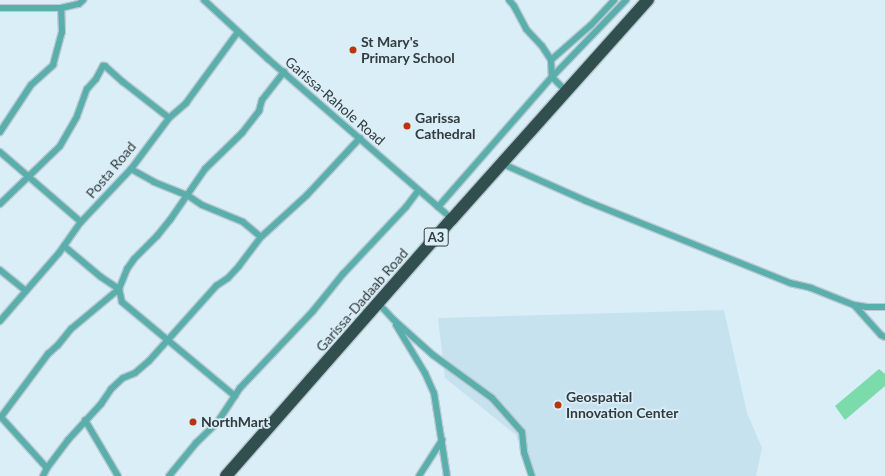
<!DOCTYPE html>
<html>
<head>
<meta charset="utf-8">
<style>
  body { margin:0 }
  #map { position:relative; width:885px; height:476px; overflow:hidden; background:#daeef7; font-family:Lato,sans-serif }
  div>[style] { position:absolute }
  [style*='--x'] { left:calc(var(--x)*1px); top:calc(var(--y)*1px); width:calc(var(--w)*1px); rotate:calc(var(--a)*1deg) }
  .built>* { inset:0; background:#c6e2ee }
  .green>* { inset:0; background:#7cdbaa }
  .roads { filter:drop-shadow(1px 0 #b9cad2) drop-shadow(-1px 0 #b9cad2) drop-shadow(0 1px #b9cad2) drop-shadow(0 -1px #b9cad2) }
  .street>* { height:6px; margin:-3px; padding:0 3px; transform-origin:3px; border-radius:3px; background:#5aaeac }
  .highway>* { height:12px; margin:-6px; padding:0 6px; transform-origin:6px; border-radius:6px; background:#314f4e }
  .dots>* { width:11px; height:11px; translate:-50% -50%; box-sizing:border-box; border:2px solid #daeef7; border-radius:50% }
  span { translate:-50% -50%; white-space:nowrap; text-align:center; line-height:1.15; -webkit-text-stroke:3.5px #daeef7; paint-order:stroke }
  .shield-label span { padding:1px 3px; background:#daeef7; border:1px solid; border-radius:3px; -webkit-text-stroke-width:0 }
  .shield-label { font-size:13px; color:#333b3f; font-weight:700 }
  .poi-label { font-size:14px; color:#333b3f; font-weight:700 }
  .left { translate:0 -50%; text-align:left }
  .street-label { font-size:14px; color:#333b3f }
</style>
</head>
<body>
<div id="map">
  <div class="built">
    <i style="clip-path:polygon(724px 310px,747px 413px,762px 448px,756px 476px,529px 476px,516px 435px,445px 378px,438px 318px)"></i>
  </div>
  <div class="green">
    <i style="clip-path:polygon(879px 369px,885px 374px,885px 386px,845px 420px,835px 406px)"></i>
  </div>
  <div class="roads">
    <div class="street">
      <i style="--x:204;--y:0;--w:87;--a:42.7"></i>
      <i style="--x:268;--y:59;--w:244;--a:41"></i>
      <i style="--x:509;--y:0;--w:8;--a:50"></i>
      <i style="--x:514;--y:6;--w:26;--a:62"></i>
      <i style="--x:526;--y:29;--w:23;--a:47"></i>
      <i style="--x:542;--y:46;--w:17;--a:57"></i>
      <i style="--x:551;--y:60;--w:17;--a:87"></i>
      <i style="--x:552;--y:77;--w:21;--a:45"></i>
      <i style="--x:0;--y:8;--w:61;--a:0"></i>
      <i style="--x:61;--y:8;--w:18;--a:-13"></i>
      <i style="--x:79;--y:4;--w:6;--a:-45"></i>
      <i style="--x:551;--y:60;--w:53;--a:-41.2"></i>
      <i style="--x:591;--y:25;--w:34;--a:-47"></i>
      <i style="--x:0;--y:132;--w:56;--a:-56.6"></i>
      <i style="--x:31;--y:85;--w:30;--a:-42"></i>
      <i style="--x:53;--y:65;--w:34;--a:-75"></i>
      <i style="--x:62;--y:32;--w:24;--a:-92"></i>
      <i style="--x:0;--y:152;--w:107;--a:40.8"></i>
      <i style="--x:503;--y:164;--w:91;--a:24"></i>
      <i style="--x:586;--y:201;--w:220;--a:21.9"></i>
      <i style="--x:790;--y:283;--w:22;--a:13"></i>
      <i style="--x:811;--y:288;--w:46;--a:21.6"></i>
      <i style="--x:854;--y:305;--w:13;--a:9"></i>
      <i style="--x:867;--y:307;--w:18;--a:0"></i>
      <i style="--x:131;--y:169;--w:26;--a:29"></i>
      <i style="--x:154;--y:182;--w:35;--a:22"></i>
      <i style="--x:187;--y:195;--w:18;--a:34"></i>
      <i style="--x:202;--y:205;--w:44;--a:22.5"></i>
      <i style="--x:243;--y:222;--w:23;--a:40"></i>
      <i style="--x:0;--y:204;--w:83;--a:-44"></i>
      <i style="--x:60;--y:146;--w:34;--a:-60"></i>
      <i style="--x:77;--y:116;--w:29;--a:-70"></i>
      <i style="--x:87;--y:89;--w:13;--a:-48"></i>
      <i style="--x:96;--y:79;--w:15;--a:-62"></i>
      <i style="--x:103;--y:66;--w:2;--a:0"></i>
      <i style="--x:105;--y:66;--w:24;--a:42"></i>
      <i style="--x:123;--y:82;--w:58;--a:38"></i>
      <i style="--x:438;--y:207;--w:173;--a:-48.8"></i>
      <i style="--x:552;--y:77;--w:107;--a:-46.1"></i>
      <i style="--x:64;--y:246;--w:48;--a:40"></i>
      <i style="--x:101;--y:277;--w:22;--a:34"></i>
      <i style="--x:119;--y:289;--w:13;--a:77"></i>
      <i style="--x:122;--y:302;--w:147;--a:39.8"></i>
      <i style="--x:0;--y:270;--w:33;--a:39"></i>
      <i style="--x:378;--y:303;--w:23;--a:47"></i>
      <i style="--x:394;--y:320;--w:52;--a:41.9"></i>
      <i style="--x:433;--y:355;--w:73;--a:36.1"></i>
      <i style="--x:492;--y:398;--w:45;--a:48.6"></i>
      <i style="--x:522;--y:432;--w:20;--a:84"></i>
      <i style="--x:524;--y:452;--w:25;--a:72"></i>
      <i style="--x:854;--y:305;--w:40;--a:48"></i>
      <i style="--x:881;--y:335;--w:4;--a:27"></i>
      <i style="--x:0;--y:321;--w:90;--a:-49.1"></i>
      <i style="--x:59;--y:253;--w:38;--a:-55"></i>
      <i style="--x:81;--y:222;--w:73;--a:-46.7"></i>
      <i style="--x:131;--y:169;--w:64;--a:-53.3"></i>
      <i style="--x:169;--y:118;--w:23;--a:-41"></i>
      <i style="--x:186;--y:103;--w:88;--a:-53.8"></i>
      <i style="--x:396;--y:325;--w:56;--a:58.9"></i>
      <i style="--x:425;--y:373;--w:22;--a:66"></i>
      <i style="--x:434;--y:393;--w:84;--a:81.1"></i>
      <i style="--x:0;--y:416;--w:70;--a:47.9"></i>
      <i style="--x:1;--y:417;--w:79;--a:-53.3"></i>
      <i style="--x:48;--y:354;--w:13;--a:-42"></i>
      <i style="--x:58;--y:345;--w:21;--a:-51"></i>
      <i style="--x:71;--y:329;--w:62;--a:-39.8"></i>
      <i style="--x:119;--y:289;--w:22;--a:-68"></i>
      <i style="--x:127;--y:269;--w:12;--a:-55"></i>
      <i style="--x:134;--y:259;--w:33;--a:-45"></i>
      <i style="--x:157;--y:236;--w:21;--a:-51"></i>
      <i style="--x:170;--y:220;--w:62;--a:-55.5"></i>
      <i style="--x:205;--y:169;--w:52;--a:-44.2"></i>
      <i style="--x:242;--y:133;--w:28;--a:-52"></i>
      <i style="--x:259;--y:111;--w:11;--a:-75"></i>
      <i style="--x:262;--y:100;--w:36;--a:-52"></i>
      <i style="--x:85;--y:420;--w:65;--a:59.5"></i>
      <i style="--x:43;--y:476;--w:9;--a:-63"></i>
      <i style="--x:47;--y:468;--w:35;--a:-53"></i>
      <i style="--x:68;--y:440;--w:49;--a:-47.5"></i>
      <i style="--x:101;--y:404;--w:18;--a:-56"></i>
      <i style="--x:111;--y:389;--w:16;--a:-43"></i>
      <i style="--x:123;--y:378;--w:13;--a:-23"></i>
      <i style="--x:135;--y:373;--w:18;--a:-41"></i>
      <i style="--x:149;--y:361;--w:101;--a:-48.2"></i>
      <i style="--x:216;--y:286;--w:14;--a:-34"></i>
      <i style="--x:228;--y:278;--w:16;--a:-47"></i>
      <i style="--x:239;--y:266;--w:36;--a:-53"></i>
      <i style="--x:261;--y:237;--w:62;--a:-42.4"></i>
      <i style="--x:307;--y:195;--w:78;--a:-47.1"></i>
      <i style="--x:169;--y:476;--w:43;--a:-50.7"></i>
      <i style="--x:196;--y:443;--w:29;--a:-44"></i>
      <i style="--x:217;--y:423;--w:42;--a:-56.7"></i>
      <i style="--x:240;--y:388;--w:106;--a:-46.5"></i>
      <i style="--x:313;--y:311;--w:48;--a:-51"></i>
      <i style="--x:343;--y:274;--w:92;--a:-46.8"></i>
      <i style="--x:406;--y:207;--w:20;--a:-53"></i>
      <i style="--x:419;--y:476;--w:43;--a:-57.4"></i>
    </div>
    <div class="highway">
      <i style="--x:226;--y:476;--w:342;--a:-48.7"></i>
      <i style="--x:452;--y:219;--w:294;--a:-48.2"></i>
    </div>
  </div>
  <div class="dots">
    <i style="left:353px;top:50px;background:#bd330d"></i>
    <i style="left:407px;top:126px;background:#bd330d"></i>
    <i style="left:558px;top:405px;background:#bd330d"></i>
    <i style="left:193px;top:422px;background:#bd330d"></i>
  </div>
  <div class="shield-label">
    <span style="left:436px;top:237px">A3</span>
  </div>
  <div class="poi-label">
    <span class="left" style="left:361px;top:50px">St Mary's<br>Primary School</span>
    <span class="left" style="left:415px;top:126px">Garissa<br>Cathedral</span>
    <span class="left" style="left:566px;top:405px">Geospatial<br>Innovation Center</span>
    <span class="left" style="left:201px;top:422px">NorthMart</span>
  </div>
  <div class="street-label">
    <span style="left:335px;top:101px;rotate:41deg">Garissa-Rahole Road</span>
    <span style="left:111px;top:170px;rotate:-50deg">Posta Road</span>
    <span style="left:362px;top:300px;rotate:-49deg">Garissa-Dadaab Road</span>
  </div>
</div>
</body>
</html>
